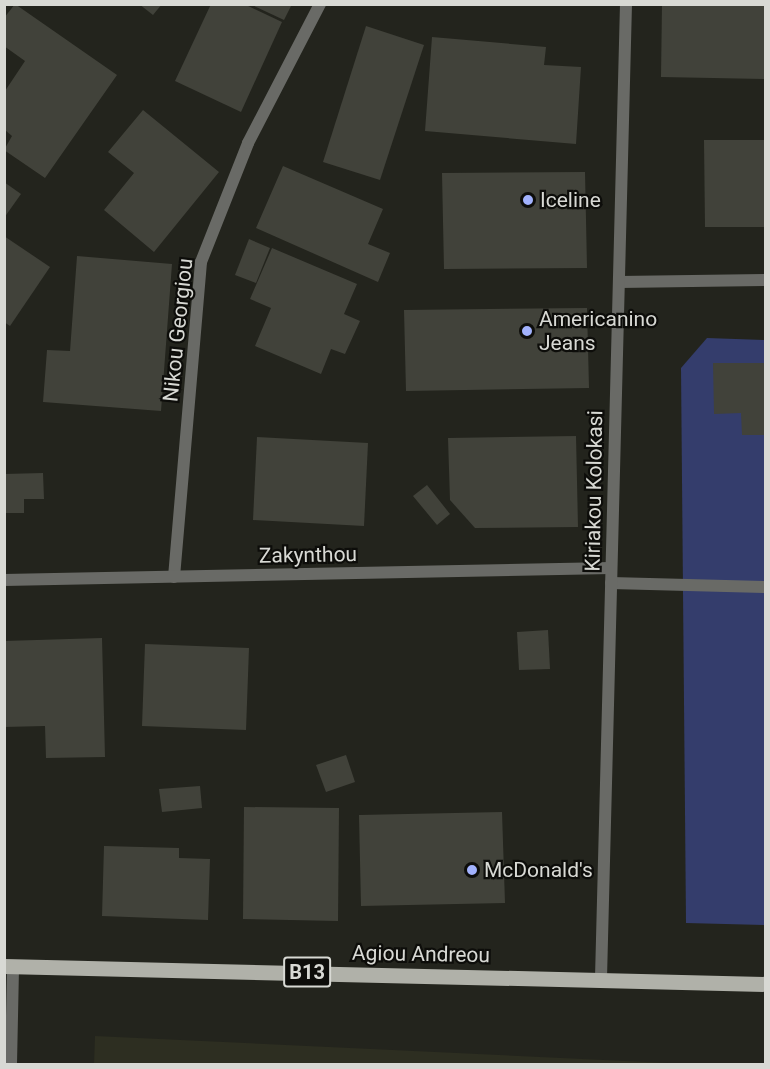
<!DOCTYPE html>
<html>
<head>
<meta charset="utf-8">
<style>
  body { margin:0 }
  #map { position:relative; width:770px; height:1069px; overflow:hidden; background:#23241d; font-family:Roboto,sans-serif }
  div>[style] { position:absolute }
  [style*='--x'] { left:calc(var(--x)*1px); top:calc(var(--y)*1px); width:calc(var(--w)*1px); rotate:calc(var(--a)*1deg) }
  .built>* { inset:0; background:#2d2e21 }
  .green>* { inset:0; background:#343d6c }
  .building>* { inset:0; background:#41423a }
  .service>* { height:12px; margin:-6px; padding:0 6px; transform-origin:6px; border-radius:6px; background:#696a66 }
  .minor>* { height:12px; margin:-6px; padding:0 6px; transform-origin:6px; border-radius:6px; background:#696a66 }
  .primary>* { height:15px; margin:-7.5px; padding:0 7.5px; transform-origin:7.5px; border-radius:7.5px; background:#b0b1a9 }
  .dots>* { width:16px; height:16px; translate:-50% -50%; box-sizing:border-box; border:3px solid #0d0d0a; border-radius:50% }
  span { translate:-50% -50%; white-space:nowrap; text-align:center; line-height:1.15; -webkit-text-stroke:4.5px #0d0d0a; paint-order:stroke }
  .shield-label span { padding:2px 4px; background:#0d0d0a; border:2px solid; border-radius:4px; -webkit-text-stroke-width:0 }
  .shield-label { font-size:20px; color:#d8d9d4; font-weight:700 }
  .poi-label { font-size:21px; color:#d8d9d4 }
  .left { translate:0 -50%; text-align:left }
  .street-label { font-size:21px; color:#d8d9d4 }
  .frame { position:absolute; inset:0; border:6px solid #d8d9d4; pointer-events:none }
</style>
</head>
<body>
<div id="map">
  <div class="built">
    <i style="clip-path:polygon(95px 1036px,689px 1064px,94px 1064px)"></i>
  </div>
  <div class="green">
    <i style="clip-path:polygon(707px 338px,765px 340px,765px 925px,686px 923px,681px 368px)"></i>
  </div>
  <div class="building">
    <i style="clip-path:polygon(15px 4px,117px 75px,45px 178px,4px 150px,12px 136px,5px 130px,5px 91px,25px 61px,4px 46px,4px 18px)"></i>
    <i style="clip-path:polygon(139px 4px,162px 4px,153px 15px)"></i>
    <i style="clip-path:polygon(211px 4px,244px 4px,282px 22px,241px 112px,175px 81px)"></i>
    <i style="clip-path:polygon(250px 4px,292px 4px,284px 20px)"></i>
    <i style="clip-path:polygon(662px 4px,766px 4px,766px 79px,661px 77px)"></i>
    <i style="clip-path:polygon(366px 26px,424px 45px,380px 180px,323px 162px)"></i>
    <i style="clip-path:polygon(432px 37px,546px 47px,544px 65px,581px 67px,576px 144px,425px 131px)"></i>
    <i style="clip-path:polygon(143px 110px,219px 172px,154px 252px,104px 210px,134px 173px,108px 152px)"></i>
    <i style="clip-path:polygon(704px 140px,766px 140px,766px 227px,705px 227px)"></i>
    <i style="clip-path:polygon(283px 166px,383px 209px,368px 244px,390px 253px,378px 282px,256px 228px)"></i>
    <i style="clip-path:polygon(585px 172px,587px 268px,444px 269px,442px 173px)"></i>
    <i style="clip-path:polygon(4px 182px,21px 194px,4px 218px)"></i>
    <i style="clip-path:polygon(4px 236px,50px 267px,10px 326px,4px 322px)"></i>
    <i style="clip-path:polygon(249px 239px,270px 248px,256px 283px,235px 275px)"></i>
    <i style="clip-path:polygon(272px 248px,357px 284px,344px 314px,360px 321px,345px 354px,331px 349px,321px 374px,255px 346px,271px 308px,250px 299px)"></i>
    <i style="clip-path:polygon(77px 256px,172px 264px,161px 411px,43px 402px,47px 350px,70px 351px)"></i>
    <i style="clip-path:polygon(587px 308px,589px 388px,406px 391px,404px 310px)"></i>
    <i style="clip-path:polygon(713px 363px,766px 363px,766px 435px,742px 435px,741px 413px,714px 414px)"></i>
    <i style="clip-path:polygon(576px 436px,578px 527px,475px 528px,450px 500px,448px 438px)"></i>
    <i style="clip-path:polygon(257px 437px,368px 443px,364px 526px,253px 520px)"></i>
    <i style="clip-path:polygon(43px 473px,44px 499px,24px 499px,24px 513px,4px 513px,4px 474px)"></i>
    <i style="clip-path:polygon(427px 485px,450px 514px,437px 525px,413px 496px)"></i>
    <i style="clip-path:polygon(548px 630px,550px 669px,519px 670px,517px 632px)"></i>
    <i style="clip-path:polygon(102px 638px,105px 757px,46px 758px,45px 726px,4px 727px,4px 641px)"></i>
    <i style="clip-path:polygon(145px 644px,249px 648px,246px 730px,142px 726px)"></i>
    <i style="clip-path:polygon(346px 755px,355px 782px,326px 792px,316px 765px)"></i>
    <i style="clip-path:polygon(200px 786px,202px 808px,162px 812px,159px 789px)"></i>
    <i style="clip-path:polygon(244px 807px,339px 808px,338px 921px,243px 919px)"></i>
    <i style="clip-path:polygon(502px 812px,505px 903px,361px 906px,359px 815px)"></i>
    <i style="clip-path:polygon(104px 846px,179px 848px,179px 858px,210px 859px,208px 920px,102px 916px)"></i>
  </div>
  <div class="service">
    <i style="--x:611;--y:583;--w:155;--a:1.5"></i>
  </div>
  <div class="minor">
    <i style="--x:619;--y:282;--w:147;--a:-0.8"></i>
    <i style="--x:174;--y:577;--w:316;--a:-85.1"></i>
    <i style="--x:201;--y:262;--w:128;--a:-68.4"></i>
    <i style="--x:248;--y:143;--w:157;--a:-62.6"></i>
    <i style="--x:4;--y:580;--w:607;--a:-1.13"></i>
    <i style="--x:601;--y:978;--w:974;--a:-88.53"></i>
    <i style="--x:11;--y:1064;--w:97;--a:-88.8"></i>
  </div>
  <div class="primary">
    <i style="--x:4;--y:966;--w:762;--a:1.35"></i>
  </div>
  <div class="dots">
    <i style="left:528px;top:200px;background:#a2b2fd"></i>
    <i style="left:527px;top:331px;background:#a2b2fd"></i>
    <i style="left:472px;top:870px;background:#a2b2fd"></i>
  </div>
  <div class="shield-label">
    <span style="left:307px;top:972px">B13</span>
  </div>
  <div class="poi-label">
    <span class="left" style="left:540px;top:200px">Iceline</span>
    <span class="left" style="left:539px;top:331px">Americanino<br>Jeans</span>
    <span class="left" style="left:484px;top:870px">McDonald's</span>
  </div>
  <div class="street-label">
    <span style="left:178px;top:330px;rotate:-84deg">Nikou Georgiou</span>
    <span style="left:594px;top:491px;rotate:-89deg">Kiriakou Kolokasi</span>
    <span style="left:308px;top:555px;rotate:-1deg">Zakynthou</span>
    <span style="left:421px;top:954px;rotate:1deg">Agiou Andreou</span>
  </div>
  <div class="frame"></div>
</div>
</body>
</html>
